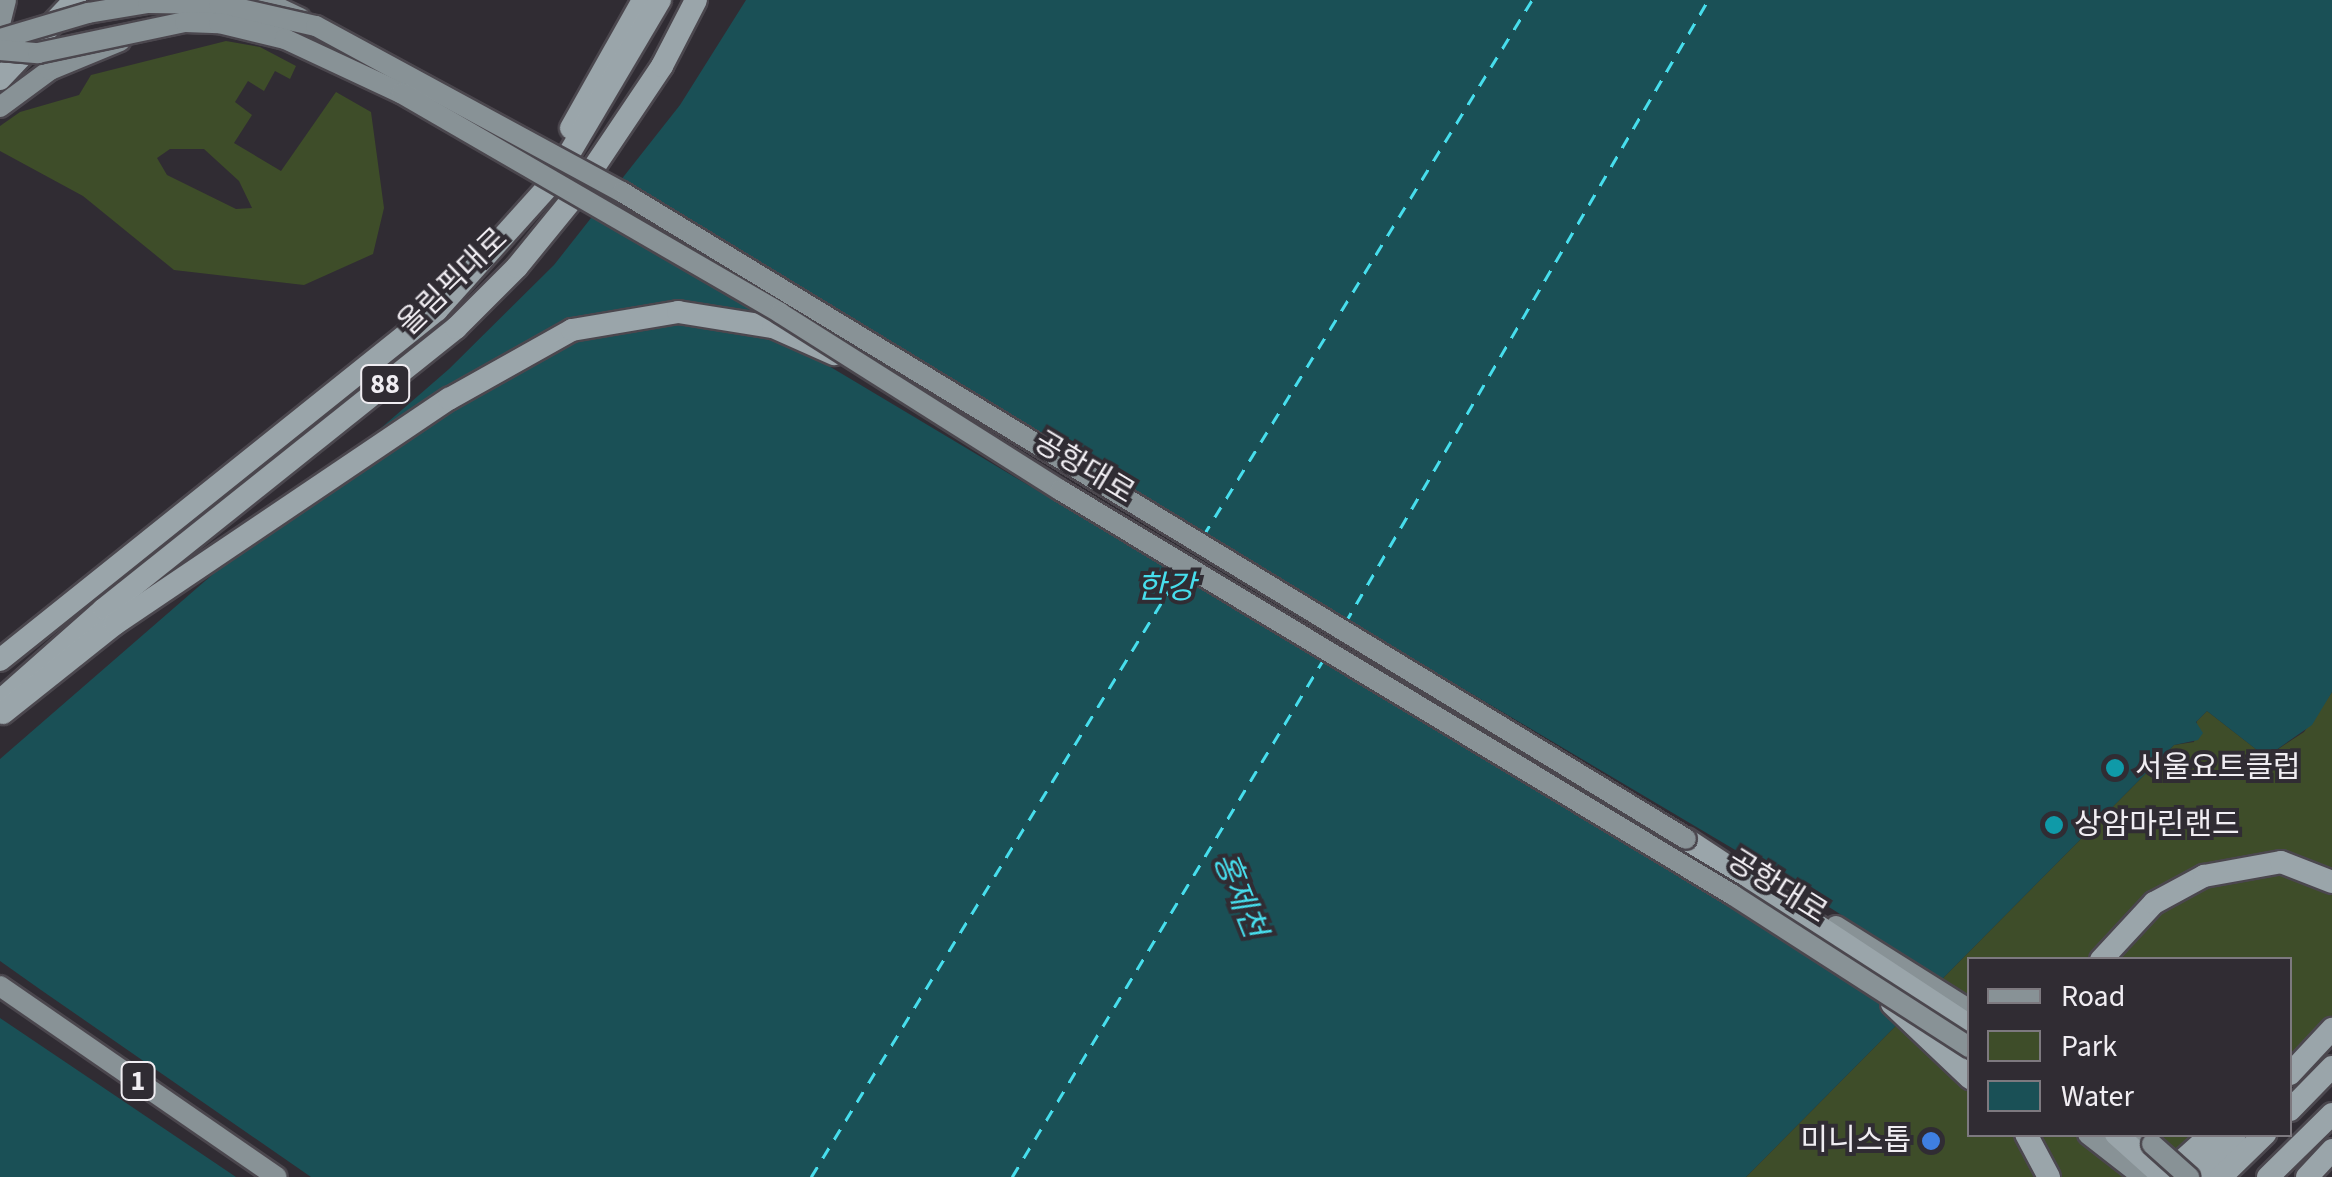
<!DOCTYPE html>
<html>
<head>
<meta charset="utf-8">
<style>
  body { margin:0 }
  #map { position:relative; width:2332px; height:1177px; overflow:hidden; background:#302c33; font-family:"Source Sans 3","Noto Sans KR",sans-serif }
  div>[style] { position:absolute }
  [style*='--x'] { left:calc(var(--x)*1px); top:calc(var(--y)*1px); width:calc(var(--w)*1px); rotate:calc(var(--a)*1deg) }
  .green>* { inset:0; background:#3e4d29 }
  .water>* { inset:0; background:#1a5056 }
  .pier>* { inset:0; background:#302c33 }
  .ferry>* { height:2.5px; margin-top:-1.25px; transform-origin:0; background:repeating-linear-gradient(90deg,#47deed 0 12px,transparent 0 22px) }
  .roads { filter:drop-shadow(2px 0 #4b474e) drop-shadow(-2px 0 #4b474e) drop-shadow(0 2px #4b474e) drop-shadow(0 -2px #4b474e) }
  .primary>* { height:20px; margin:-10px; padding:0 10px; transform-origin:10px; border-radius:10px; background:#889296 }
  .highway>* { height:22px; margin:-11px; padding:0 11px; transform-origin:11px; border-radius:11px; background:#9aa5aa }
  .bridges { filter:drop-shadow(2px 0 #4b474e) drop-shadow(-2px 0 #4b474e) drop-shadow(0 2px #4b474e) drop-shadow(0 -2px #4b474e) }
  .primary-bridge>* { height:20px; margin:-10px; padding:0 10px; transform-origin:10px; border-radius:10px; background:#889296 }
  .dots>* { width:28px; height:28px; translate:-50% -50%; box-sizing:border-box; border:5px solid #302c33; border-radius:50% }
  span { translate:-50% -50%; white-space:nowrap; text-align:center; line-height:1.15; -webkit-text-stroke:8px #302c33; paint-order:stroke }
  .shield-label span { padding:2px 8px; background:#302c33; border:2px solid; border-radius:8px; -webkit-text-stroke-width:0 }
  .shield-label { font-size:28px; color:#f0edf2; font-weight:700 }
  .street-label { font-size:30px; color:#f0edf2 }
  .poi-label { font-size:30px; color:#f0edf2 }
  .left { translate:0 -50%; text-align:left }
  .right { translate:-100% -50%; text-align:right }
  .water-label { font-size:32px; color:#47deed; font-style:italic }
  .legend { position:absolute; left:1967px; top:957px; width:325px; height:180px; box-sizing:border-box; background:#302c33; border:2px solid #7d797f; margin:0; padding:12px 18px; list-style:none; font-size:30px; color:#f0edf2 }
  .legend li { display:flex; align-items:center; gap:20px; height:50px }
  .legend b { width:50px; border:2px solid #7d797f }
</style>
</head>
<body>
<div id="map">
  <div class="green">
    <i style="clip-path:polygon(evenodd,226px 41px,260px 47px,296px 66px,290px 79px,275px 71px,264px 91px,248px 81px,235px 102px,252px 115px,234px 143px,281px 171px,336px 92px,371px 112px,384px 208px,373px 254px,304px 285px,174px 270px,83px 196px,0 151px,0 126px,20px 112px,79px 95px,91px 75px,226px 41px,170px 149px,204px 149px,239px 181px,252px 208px,236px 209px,167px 175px,157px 158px,170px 149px)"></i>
    <i style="clip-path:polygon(2332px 692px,2332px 1019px,2290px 1056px,2290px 960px,1970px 960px,1970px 1134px,2199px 1135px,2153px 1177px,1746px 1177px,2174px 745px,2194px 742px,2197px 721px,2207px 711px,2266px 757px,2304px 732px)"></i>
  </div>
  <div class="water">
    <i style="clip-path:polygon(746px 0,2332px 0,2332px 692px,2312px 725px,2266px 757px,2207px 711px,2196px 722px,2203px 733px,2198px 740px,2174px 745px,1746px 1177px,0 1177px,0 759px,449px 369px,554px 265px,680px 105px)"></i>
  </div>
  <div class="pier">
    <i style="clip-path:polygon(620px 178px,1148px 502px,1791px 883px,1930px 971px,1944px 980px,1940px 986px,1926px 1002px,1915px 994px,1922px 1006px,1910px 1018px,1901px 1012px,1897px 1017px,1810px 952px,772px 332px,692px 319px,640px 320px,567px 338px,248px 538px,302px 491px,512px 354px,564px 330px,637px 310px,694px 309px,770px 321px,593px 212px)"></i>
    <i style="clip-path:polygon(0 961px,41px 990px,311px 1177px,236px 1177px,0 1018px)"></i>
  </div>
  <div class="ferry">
    <i style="--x:1203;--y:536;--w:629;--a:-58.46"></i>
    <i style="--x:1345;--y:623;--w:721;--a:-59.77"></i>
    <i style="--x:811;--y:1177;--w:709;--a:-58.62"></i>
    <i style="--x:1012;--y:1177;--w:603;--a:-58.97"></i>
  </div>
  <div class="roads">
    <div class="primary">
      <i style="--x:262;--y:0;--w:42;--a:25.3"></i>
      <i style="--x:0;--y:24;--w:25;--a:-76"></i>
      <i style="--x:0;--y:107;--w:62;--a:-36.5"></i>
      <i style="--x:50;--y:70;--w:76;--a:-22.5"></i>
      <i style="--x:1836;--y:926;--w:158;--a:32.1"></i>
      <i style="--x:0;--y:986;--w:336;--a:34.6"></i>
      <i style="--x:2088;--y:1134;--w:70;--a:38"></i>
      <i style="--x:2138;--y:1134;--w:17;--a:36"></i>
    </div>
    <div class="highway">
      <i style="--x:0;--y:79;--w:109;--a:-46.5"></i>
      <i style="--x:571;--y:128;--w:147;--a:-60.6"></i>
      <i style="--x:0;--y:660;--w:560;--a:-38.69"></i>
      <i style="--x:437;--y:310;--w:173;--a:-48"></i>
      <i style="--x:553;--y:181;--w:210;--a:-59.4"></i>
      <i style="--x:0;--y:701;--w:139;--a:-41.5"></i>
      <i style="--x:104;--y:609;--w:450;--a:-38.6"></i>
      <i style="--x:456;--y:328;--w:86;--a:-45"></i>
      <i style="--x:517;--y:267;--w:90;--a:-50.8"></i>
      <i style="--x:574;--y:197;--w:158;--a:-56.1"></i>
      <i style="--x:662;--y:66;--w:74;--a:-62.7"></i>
      <i style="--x:3;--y:713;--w:143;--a:-38.5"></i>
      <i style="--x:115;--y:624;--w:403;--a:-34"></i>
      <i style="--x:449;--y:399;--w:141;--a:-29.3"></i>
      <i style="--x:572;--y:330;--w:108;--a:-9.6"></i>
      <i style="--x:678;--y:312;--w:96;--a:9"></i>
      <i style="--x:773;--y:327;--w:67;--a:23.9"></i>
      <i style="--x:1686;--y:839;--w:340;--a:33.4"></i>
      <i style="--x:2101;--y:960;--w:78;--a:-47.1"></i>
      <i style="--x:2154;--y:903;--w:57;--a:-28.4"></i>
      <i style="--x:2204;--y:876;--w:78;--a:-10.3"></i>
      <i style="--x:2281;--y:862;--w:55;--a:21.4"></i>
      <i style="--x:1892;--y:1004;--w:108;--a:43.5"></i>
      <i style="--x:2290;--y:1074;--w:62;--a:-47"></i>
      <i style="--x:2290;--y:1110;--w:60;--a:-45.7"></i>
      <i style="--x:2026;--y:1134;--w:49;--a:61.9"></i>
      <i style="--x:2116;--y:1134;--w:64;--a:41.9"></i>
      <i style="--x:2164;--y:1177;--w:64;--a:-41.9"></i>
      <i style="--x:2196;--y:1177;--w:58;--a:-47.8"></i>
      <i style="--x:2221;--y:1177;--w:62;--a:-44.3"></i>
      <i style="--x:2268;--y:1177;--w:90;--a:-44.5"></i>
      <i style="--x:2307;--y:1177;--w:37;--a:-47"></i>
    </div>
  </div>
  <div class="bridges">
    <div class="primary-bridge">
      <i style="--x:0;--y:39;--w:92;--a:-16.5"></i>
      <i style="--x:88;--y:13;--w:61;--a:-9.5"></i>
      <i style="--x:148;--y:3;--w:71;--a:0.8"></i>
      <i style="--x:219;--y:4;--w:99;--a:12.8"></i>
      <i style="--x:316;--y:26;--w:348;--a:28.5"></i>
      <i style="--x:622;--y:192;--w:1245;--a:31.3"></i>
      <i style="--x:0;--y:50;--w:38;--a:5"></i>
      <i style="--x:38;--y:53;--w:150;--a:-11.9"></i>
      <i style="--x:185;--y:22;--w:34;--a:2"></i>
      <i style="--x:219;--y:23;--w:68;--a:13.6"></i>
      <i style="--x:285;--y:39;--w:128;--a:25"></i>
      <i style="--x:401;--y:93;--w:438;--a:30.1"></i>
      <i style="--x:780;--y:313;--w:331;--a:32.3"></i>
      <i style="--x:1060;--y:490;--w:785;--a:31.04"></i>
      <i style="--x:1733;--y:895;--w:282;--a:32.8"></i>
      <i style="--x:2152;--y:1144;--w:50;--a:41.7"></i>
    </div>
  </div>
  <div class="dots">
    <i style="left:2115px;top:768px;background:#0f9aa8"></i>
    <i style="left:2054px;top:825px;background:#0f9aa8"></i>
    <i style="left:1931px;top:1141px;background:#3f7fe0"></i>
  </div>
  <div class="shield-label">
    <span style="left:385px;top:384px">88</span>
    <span style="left:138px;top:1081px">1</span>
  </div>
  <div class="street-label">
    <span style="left:453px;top:282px;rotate:-44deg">올림픽대로</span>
    <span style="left:1084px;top:468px;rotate:31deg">공항대로</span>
    <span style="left:1777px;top:887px;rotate:32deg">공항대로</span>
  </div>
  <div class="poi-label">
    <span class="left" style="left:2135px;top:768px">서울요트클럽</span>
    <span class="left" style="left:2074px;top:825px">상암마린랜드</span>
    <span class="right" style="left:1911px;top:1141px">미니스톱</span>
  </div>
  <div class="water-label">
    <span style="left:1166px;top:588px">한강</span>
    <span style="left:1239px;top:895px;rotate:68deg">홍제천</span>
  </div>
  <ul class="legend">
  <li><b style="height:12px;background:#889296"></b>Road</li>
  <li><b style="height:28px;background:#3e4d29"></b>Park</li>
  <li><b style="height:28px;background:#1a5056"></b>Water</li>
  </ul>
</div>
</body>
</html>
